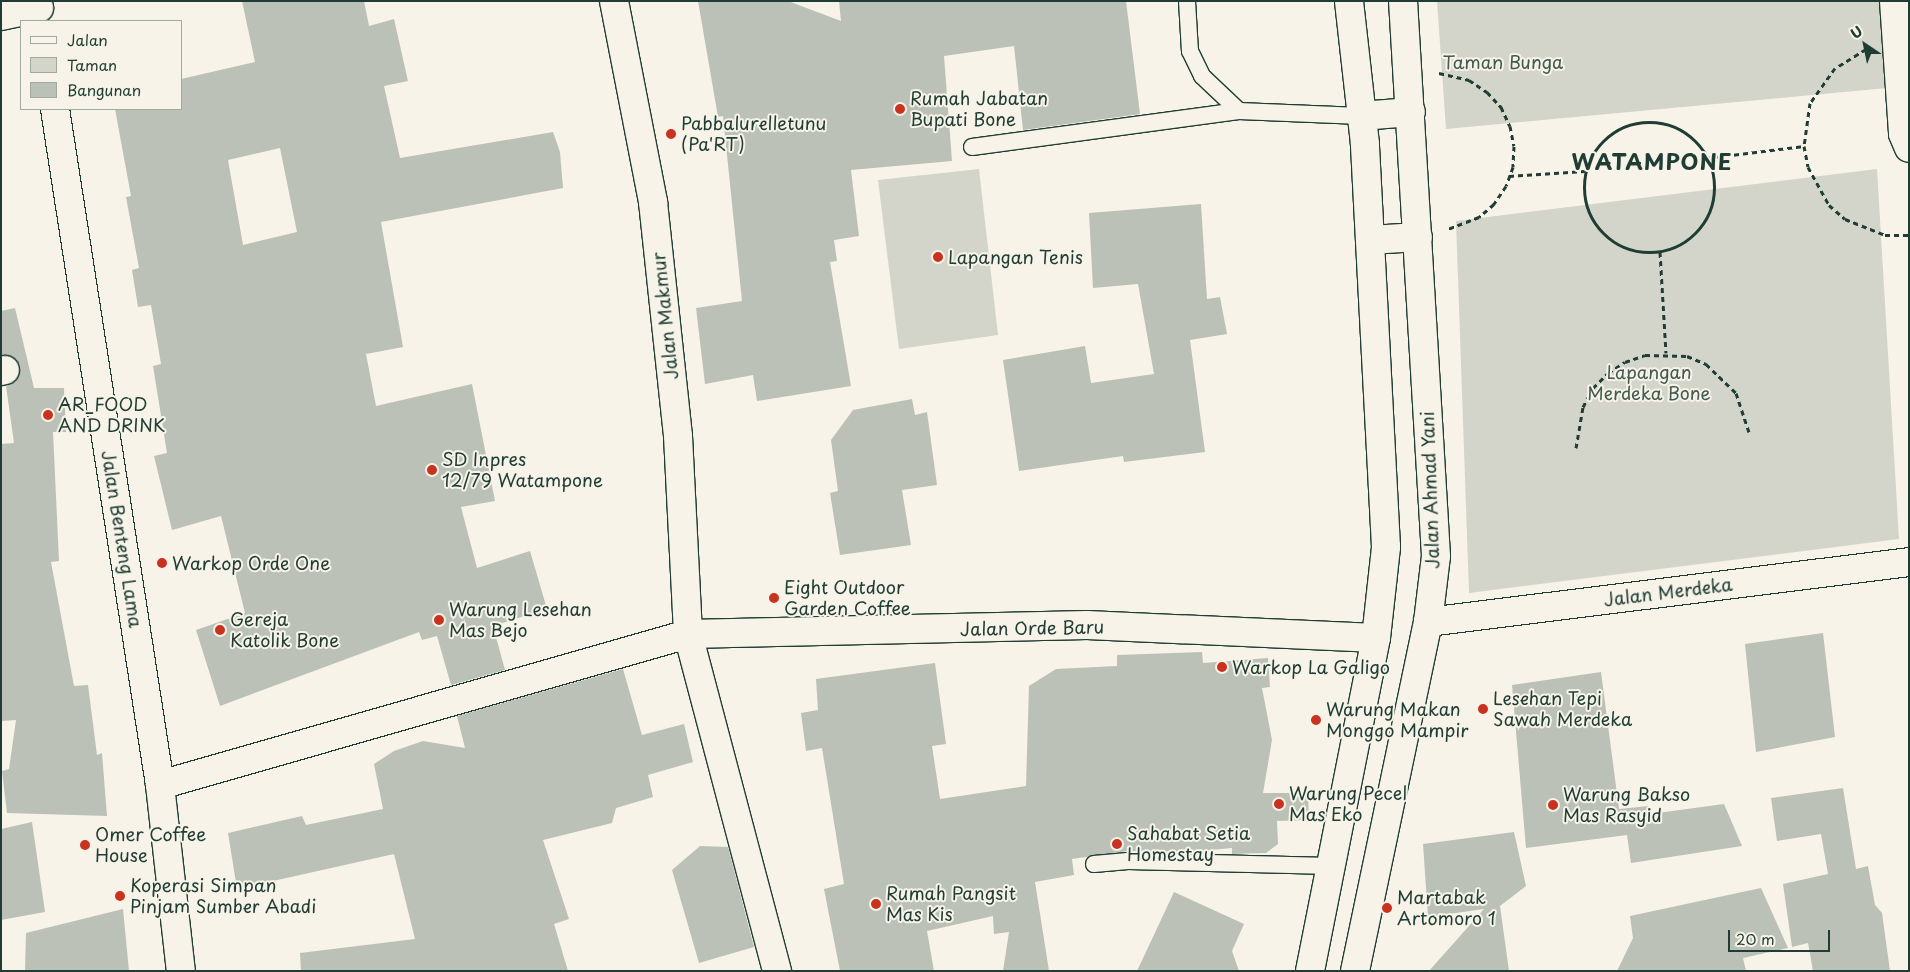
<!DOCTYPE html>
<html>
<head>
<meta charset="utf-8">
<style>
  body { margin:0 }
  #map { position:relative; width:1910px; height:972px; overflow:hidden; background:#f7f3e8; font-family:"Playpen Sans",sans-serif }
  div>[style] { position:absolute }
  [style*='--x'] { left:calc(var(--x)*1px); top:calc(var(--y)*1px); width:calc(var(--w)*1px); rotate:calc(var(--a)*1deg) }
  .green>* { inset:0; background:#d3d5ca }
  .building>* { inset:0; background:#bbc1b6 }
  .path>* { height:3px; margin-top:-1.5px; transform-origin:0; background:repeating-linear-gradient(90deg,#1f3d34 0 5px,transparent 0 9px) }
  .path>.ring { margin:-1.5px; padding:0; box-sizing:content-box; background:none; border:3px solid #1f3d34; border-radius:50% }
  .roads { filter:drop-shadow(1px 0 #1f3d34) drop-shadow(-1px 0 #1f3d34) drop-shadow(0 1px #1f3d34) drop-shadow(0 -1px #1f3d34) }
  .service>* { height:16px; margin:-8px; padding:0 8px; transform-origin:8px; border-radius:8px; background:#f7f3e8 }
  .minor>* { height:28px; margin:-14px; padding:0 14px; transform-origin:14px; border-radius:14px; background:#f7f3e8 }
  .secondary>* { height:28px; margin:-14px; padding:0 14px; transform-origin:14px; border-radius:14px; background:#f7f3e8 }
  .primary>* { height:28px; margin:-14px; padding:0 14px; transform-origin:14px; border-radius:14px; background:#f7f3e8 }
  .dots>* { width:14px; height:14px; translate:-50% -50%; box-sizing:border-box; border:2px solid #f7f3e8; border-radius:50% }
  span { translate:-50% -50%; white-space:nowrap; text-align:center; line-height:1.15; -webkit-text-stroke:4px #f7f3e8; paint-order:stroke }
  .park-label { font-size:18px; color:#435b52 }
  .poi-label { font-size:18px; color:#1f3d34 }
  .left { translate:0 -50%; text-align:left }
  .street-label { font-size:18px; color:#1f3d34 }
  .district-label { font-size:22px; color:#1f3d34; font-weight:700; letter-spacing:1px }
  .frame { position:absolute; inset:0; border:2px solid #1f3d34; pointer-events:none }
  .legend { position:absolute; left:20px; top:20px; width:162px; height:90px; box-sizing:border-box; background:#f7f3e8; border:1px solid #a1aaa0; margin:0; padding:6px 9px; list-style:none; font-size:15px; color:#1f3d34 }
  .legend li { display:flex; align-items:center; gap:10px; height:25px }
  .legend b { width:25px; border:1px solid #a1aaa0 }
  .north { position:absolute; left:1840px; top:20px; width:50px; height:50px; -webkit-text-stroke:4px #f7f3e8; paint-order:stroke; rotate:326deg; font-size:14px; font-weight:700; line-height:20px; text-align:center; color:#1f3d34 }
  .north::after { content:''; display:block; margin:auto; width:18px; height:22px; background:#1f3d34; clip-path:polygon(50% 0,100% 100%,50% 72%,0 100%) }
  .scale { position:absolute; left:1728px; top:930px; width:102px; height:22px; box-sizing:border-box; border:2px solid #1f3d34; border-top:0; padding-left:6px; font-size:15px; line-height:18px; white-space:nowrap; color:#1f3d34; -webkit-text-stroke:4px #f7f3e8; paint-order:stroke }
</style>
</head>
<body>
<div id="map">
  <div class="green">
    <i style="clip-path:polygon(1437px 1px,1880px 1px,1887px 88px,1446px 129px)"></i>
    <i style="clip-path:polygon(979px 169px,998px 335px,899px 349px,878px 180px)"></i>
    <i style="clip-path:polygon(1877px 169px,1899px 539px,1469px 593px,1456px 221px)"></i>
  </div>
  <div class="building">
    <i style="clip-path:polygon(evenodd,242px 1px,364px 1px,369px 26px,394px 19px,408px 81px,384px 86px,400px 158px,553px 132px,560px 152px,563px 188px,381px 222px,403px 347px,366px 354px,376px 406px,472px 384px,495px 501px,461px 507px,477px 568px,530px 551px,547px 609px,493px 626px,505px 670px,451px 685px,437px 636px,422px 640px,419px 632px,220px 706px,196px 630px,245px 613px,221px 516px,172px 530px,154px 456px,167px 453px,153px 366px,161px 364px,151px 305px,138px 307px,132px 270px,139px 268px,126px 197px,131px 196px,115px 109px,181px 109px,181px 79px,255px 62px,242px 1px,280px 148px,297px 232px,243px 245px,228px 160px,280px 148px)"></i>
    <i style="clip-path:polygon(698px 1px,788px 1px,841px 21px,839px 1px,1126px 1px,1140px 114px,1023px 130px,1014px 46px,944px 56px,952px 161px,851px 170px,859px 236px,834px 240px,837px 261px,830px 262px,851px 386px,757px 401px,753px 375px,705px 384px,696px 308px,742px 301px,723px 116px,718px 117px)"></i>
    <i style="clip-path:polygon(1201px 204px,1207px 299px,1220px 297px,1227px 334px,1190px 340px,1205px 452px,1124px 462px,1123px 456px,1019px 471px,1003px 360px,1085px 346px,1091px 383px,1154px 374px,1138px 284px,1093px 288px,1089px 213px)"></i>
    <i style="clip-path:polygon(15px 308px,34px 388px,64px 388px,66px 432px,53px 432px,59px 561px,51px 562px,74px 686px,88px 685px,97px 755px,102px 753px,107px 816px,7px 813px,2px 771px,9px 769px,16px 720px,1px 721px,1px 444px,14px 443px,6px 386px,16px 381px,20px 367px,16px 359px,2px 355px,1px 311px)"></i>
    <i style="clip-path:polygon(912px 399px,915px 415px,927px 412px,937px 485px,902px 490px,911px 545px,840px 555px,830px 493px,838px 491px,831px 440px,853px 410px)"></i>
    <i style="clip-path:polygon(1823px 633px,1835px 737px,1756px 752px,1745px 644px)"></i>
    <i style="clip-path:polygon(1202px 652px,1203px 663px,1268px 658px,1270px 687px,1262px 688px,1272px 740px,1263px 793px,1308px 793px,1309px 820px,1277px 821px,1278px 844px,1266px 853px,1232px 854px,1232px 848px,1188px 852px,1128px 851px,1072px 859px,1074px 875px,1035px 882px,1049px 971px,1003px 971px,1009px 932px,994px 934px,993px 916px,927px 931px,934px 971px,840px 971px,824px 889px,844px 884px,822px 748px,806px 751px,801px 713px,818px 710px,816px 679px,935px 663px,946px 744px,932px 746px,940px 799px,1026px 786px,1029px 686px,1056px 669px,1117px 666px,1117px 655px)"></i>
    <i style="clip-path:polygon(623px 669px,642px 735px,684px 724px,693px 762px,648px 775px,653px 797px,616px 808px,612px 823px,543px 840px,569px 919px,554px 924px,568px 971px,301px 971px,300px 953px,415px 939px,394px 854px,237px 889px,228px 833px,302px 816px,306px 825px,383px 809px,374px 764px,394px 751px,423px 741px,465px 748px,457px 716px)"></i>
    <i style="clip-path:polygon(1601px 672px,1619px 809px,1649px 806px,1650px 814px,1724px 804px,1742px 846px,1631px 863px,1627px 835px,1526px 848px,1512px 685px)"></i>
    <i style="clip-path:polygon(1843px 788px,1856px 869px,1868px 866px,1875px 905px,1882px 913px,1890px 971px,1813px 971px,1808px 943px,1792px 947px,1783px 884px,1828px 874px,1821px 834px,1777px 841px,1771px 798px)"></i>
    <i style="clip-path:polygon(32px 822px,45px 912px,1px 920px,1px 829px)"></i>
    <i style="clip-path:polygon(1514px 832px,1526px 886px,1500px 906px,1509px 971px,1429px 971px,1484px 909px,1428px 917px,1423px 844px)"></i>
    <i style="clip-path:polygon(700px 846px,728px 847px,754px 947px,699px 963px,672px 870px)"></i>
    <i style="clip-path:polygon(1761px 888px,1788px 948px,1743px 958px,1746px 971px,1617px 971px,1633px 938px,1630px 916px)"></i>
    <i style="clip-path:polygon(1174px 892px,1244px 924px,1232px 951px,1239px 971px,1137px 971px)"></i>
    <i style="clip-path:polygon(123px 909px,129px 971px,25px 971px,26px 933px)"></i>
  </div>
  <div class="path">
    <i style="--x:1866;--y:49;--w:36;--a:148"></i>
    <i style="--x:1835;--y:68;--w:43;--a:125.5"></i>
    <i style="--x:1810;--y:103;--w:43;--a:97.9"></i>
    <i style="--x:1804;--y:146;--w:21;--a:79"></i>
    <i style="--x:1808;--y:167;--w:43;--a:61.1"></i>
    <i style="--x:1829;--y:205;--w:21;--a:41"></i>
    <i style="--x:1845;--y:219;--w:43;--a:21.8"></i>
    <i style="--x:1885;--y:235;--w:24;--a:0"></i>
    <i style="--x:1439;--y:73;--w:31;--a:13"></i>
    <i style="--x:1469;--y:80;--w:22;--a:34"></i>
    <i style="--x:1487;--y:92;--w:21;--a:47"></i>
    <i style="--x:1501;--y:107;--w:21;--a:65"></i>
    <i style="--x:1510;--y:126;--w:20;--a:79"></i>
    <i style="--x:1514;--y:146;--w:21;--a:93"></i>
    <i style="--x:1513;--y:167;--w:20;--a:110"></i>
    <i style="--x:1506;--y:186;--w:22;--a:124"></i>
    <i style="--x:1494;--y:204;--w:20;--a:139"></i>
    <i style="--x:1479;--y:217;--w:33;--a:159"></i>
    <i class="ring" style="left:1584px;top:122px;width:127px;height:127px"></i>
    <i style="--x:1707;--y:158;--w:98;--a:-7.1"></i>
    <i style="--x:1509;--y:176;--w:76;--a:-3.8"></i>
    <i style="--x:1660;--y:252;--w:101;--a:86.6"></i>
    <i style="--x:1576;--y:448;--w:42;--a:-80.3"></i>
    <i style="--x:1583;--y:407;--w:21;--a:-62"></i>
    <i style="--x:1593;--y:388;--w:21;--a:-45"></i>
    <i style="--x:1608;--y:373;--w:20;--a:-33"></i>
    <i style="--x:1625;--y:362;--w:21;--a:-19"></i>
    <i style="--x:1645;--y:355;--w:42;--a:1.4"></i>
    <i style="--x:1687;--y:356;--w:21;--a:23"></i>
    <i style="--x:1706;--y:364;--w:42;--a:44"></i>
    <i style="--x:1736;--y:393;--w:41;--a:71.6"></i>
  </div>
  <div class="roads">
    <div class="service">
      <i style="--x:1187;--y:1;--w:50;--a:86.6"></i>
      <i style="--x:1190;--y:51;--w:28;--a:64"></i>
      <i style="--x:1202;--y:76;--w:51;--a:43.4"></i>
      <i style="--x:1239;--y:111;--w:122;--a:2.3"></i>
      <i style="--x:972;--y:147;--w:269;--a:-7.7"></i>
      <i style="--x:1094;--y:864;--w:34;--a:-5"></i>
      <i style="--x:1128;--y:861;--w:203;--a:1.4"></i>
    </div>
    <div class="minor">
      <i style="--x:614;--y:1;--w:205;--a:79"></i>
      <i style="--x:653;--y:202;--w:235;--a:83.9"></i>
      <i style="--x:678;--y:436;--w:198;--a:87.1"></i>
      <i style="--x:688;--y:634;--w:349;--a:75.2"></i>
      <i style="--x:1894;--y:1;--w:133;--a:86.1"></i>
      <i style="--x:1903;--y:134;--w:15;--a:67"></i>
      <i style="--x:1;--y:16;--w:39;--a:-12"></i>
      <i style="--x:55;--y:109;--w:684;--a:81.17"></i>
      <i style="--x:160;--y:785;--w:187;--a:83.6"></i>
      <i style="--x:1;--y:371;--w:4;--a:-14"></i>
      <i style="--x:1428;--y:622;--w:485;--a:-7.1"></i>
      <i style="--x:160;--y:785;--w:549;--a:-15.96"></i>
      <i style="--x:688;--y:634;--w:399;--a:-1.3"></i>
      <i style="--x:1087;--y:625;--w:289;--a:2.6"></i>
    </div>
    <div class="secondary">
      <i style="--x:1310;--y:971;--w:339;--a:-78.8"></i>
      <i style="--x:1376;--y:638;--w:92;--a:-83.7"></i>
      <i style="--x:1386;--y:547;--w:404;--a:-93"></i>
      <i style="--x:1365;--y:144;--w:144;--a:-96.4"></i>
      <i style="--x:1355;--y:971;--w:357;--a:-78.2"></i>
      <i style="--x:1428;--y:622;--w:66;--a:-83.1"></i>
      <i style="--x:1436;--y:556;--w:556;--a:-93.4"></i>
    </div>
    <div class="primary">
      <i style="--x:1361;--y:116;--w:50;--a:-4.6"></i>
      <i style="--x:1370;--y:240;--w:48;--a:-3.6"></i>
    </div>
  </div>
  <div class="dots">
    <i style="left:900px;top:109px;background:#c8321e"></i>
    <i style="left:671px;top:134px;background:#c8321e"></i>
    <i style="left:938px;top:257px;background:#c8321e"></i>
    <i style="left:48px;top:415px;background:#c8321e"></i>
    <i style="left:432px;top:470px;background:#c8321e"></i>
    <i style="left:162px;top:563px;background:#c8321e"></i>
    <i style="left:774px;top:598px;background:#c8321e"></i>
    <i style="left:439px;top:620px;background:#c8321e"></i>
    <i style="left:220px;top:630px;background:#c8321e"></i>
    <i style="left:1222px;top:667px;background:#c8321e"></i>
    <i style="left:1483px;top:709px;background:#c8321e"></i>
    <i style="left:1316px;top:720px;background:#c8321e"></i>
    <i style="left:1279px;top:804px;background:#c8321e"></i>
    <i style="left:1553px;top:805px;background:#c8321e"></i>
    <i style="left:1117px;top:844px;background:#c8321e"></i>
    <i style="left:85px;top:845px;background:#c8321e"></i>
    <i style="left:120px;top:896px;background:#c8321e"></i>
    <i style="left:876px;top:904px;background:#c8321e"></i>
    <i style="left:1387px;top:908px;background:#c8321e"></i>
  </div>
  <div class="park-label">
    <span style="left:1503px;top:62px">Taman Bunga</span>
    <span style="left:1649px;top:383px">Lapangan<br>Merdeka Bone</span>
  </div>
  <div class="poi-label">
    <span class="left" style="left:910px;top:109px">Rumah Jabatan<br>Bupati Bone</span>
    <span class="left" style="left:681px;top:134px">Pabbalurelletunu<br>(Pa'RT)</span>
    <span class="left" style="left:948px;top:257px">Lapangan Tenis</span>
    <span class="left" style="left:58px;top:415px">AR_FOOD<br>AND DRINK</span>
    <span class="left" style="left:442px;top:470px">SD Inpres<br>12/79 Watampone</span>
    <span class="left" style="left:172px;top:563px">Warkop Orde One</span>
    <span class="left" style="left:784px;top:598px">Eight Outdoor<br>Garden Coffee</span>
    <span class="left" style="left:449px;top:620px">Warung Lesehan<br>Mas Bejo</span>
    <span class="left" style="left:230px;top:630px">Gereja<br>Katolik Bone</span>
    <span class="left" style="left:1232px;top:667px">Warkop La Galigo</span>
    <span class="left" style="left:1493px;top:709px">Lesehan Tepi<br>Sawah Merdeka</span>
    <span class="left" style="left:1326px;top:720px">Warung Makan<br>Monggo Mampir</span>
    <span class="left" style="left:1289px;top:804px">Warung Pecel<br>Mas Eko</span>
    <span class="left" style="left:1563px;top:805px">Warung Bakso<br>Mas Rasyid</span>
    <span class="left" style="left:1127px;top:844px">Sahabat Setia<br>Homestay</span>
    <span class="left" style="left:95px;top:845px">Omer Coffee<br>House</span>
    <span class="left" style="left:130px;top:896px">Koperasi Simpan<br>Pinjam Sumber Abadi</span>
    <span class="left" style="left:886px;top:904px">Rumah Pangsit<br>Mas Kis</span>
    <span class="left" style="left:1397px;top:908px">Martabak<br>Artomoro 1</span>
  </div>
  <div class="street-label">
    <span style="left:665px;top:316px;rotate:-96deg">Jalan Makmur</span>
    <span style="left:1430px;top:490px;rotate:-92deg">Jalan Ahmad Yani</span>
    <span style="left:122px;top:539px;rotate:81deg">Jalan Benteng Lama</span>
    <span style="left:1668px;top:592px;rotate:-7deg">Jalan Merdeka</span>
    <span style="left:1032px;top:628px;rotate:-1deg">Jalan Orde Baru</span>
  </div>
  <div class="district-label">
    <span style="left:1652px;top:161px">WATAMPONE</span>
  </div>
  <div class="frame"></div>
  <ul class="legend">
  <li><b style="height:6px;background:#f7f3e8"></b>Jalan</li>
  <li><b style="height:14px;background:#d3d5ca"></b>Taman</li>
  <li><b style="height:14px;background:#bbc1b6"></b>Bangunan</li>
  </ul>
  <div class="north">U</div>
  <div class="scale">20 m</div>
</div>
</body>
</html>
